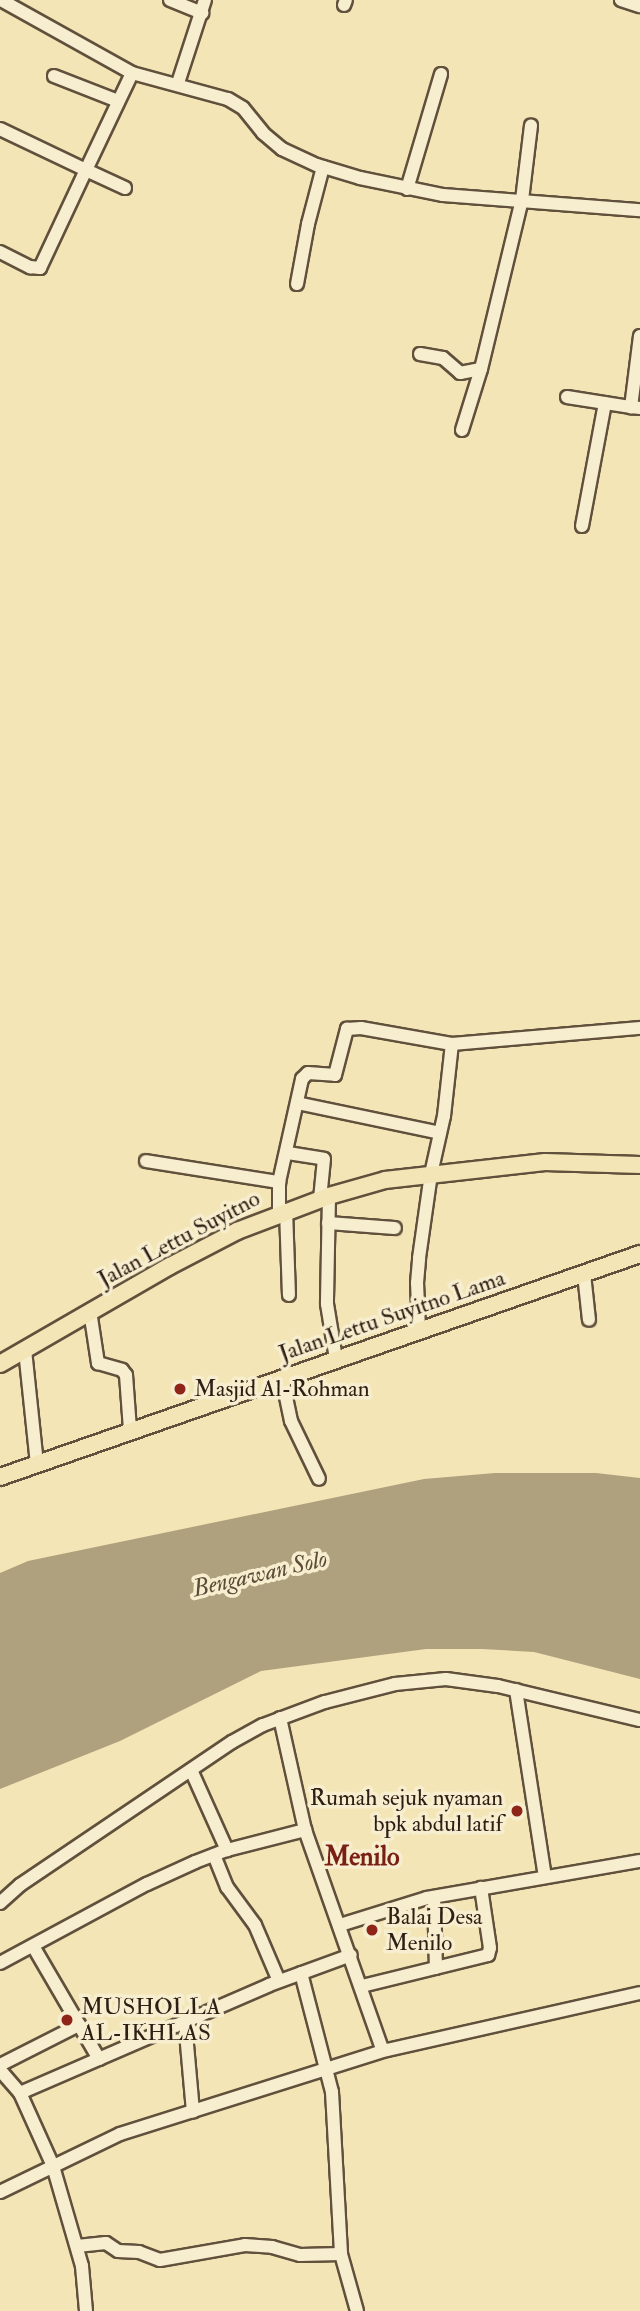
<!DOCTYPE html>
<html>
<head>
<meta charset="utf-8">
<style>
  body { margin:0 }
  #map { position:relative; width:640px; height:2311px; overflow:hidden; background:#f3e5b5; font-family:"IM FELL Double Pica",serif }
  div>[style] { position:absolute }
  [style*='--x'] { left:calc(var(--x)*1px); top:calc(var(--y)*1px); width:calc(var(--w)*1px); rotate:calc(var(--a)*1deg) }
  .water>* { inset:0; background:#b0a17e }
  .roads { filter:drop-shadow(2px 0 #60503c) drop-shadow(-2px 0 #60503c) drop-shadow(0 2px #60503c) drop-shadow(0 -2px #60503c) }
  .minor>* { height:12px; margin:-6px; padding:0 6px; transform-origin:6px; border-radius:6px; background:#f7eecf }
  .major>* { height:16px; margin:-8px; padding:0 8px; transform-origin:8px; border-radius:8px; background:#f3e5b5 }
  .dots>* { width:19px; height:19px; translate:-50% -50%; box-sizing:border-box; border:4px solid #f7eecf; border-radius:50% }
  span { translate:-50% -50%; white-space:nowrap; text-align:center; line-height:1.15; -webkit-text-stroke:7px #f7eecf; paint-order:stroke }
  .street-label { font-size:23px; color:#2f1e14 }
  .poi-label { font-size:23px; color:#2f1e14 }
  .left { translate:0 -50%; text-align:left }
  .right { translate:-100% -50%; text-align:right }
  .water-label { font-size:24px; color:#5c4c39; font-style:italic }
  .quarter-label { font-size:26px; color:#7a1f14; font-weight:700 }
</style>
</head>
<body>
<div id="map">
  <div class="water">
    <i style="clip-path:polygon(495px 1473px,596px 1473px,640px 1478px,640px 1679px,534px 1652px,482px 1649px,426px 1649px,261px 1671px,120px 1741px,0 1789px,0 1573px,28px 1561px,424px 1479px)"></i>
  </div>
  <div class="roads">
    <div class="minor">
      <i style="--x:1;--y:0;--w:150;--a:29.1"></i>
      <i style="--x:170;--y:0;--w:35;--a:22"></i>
      <i style="--x:621;--y:0;--w:20;--a:18"></i>
      <i style="--x:344;--y:5;--w:5;--a:-68"></i>
      <i style="--x:54;--y:76;--w:69;--a:21.3"></i>
      <i style="--x:178;--y:83;--w:87;--a:-72"></i>
      <i style="--x:0;--y:129;--w:95;--a:25.5"></i>
      <i style="--x:86;--y:170;--w:107;--a:-64.6"></i>
      <i style="--x:132;--y:73;--w:99;--a:15.2"></i>
      <i style="--x:228;--y:99;--w:17;--a:31"></i>
      <i style="--x:243;--y:108;--w:32;--a:51"></i>
      <i style="--x:263;--y:133;--w:25;--a:40"></i>
      <i style="--x:282;--y:149;--w:38;--a:25"></i>
      <i style="--x:317;--y:165;--w:45;--a:16.8"></i>
      <i style="--x:360;--y:178;--w:85;--a:11.6"></i>
      <i style="--x:443;--y:195;--w:198;--a:4.4"></i>
      <i style="--x:407;--y:189;--w:120;--a:-73.5"></i>
      <i style="--x:0;--y:252;--w:34;--a:27"></i>
      <i style="--x:30;--y:267;--w:10;--a:6"></i>
      <i style="--x:40;--y:268;--w:108;--a:-64.9"></i>
      <i style="--x:86;--y:170;--w:43;--a:24.8"></i>
      <i style="--x:297;--y:284;--w:61;--a:-79.6"></i>
      <i style="--x:308;--y:224;--w:59;--a:-75.3"></i>
      <i style="--x:640;--y:336;--w:72;--a:97.2"></i>
      <i style="--x:631;--y:407;--w:9;--a:6"></i>
      <i style="--x:420;--y:354;--w:23;--a:10"></i>
      <i style="--x:443;--y:358;--w:23;--a:41"></i>
      <i style="--x:460;--y:373;--w:21;--a:-11"></i>
      <i style="--x:481;--y:369;--w:174;--a:-76.4"></i>
      <i style="--x:522;--y:200;--w:75;--a:-83.1"></i>
      <i style="--x:567;--y:397;--w:65;--a:8.9"></i>
      <i style="--x:462;--y:430;--w:64;--a:-72.7"></i>
      <i style="--x:582;--y:526;--w:125;--a:-79.4"></i>
      <i style="--x:297;--y:1103;--w:146;--a:11.8"></i>
      <i style="--x:288;--y:1153;--w:36;--a:9"></i>
      <i style="--x:324;--y:1159;--w:40;--a:95.7"></i>
      <i style="--x:146;--y:1161;--w:135;--a:9"></i>
      <i style="--x:329;--y:1196;--w:108;--a:91.1"></i>
      <i style="--x:327;--y:1304;--w:56;--a:80.7"></i>
      <i style="--x:286;--y:1210;--w:85;--a:88"></i>
      <i style="--x:279;--y:1213;--w:31;--a:-90"></i>
      <i style="--x:279;--y:1182;--w:106;--a:-77.4"></i>
      <i style="--x:302;--y:1079;--w:8;--a:-45"></i>
      <i style="--x:308;--y:1073;--w:27;--a:4"></i>
      <i style="--x:335;--y:1075;--w:48;--a:-75.4"></i>
      <i style="--x:347;--y:1029;--w:14;--a:-4"></i>
      <i style="--x:361;--y:1028;--w:92;--a:10"></i>
      <i style="--x:452;--y:1044;--w:189;--a:-4.9"></i>
      <i style="--x:328;--y:1223;--w:67;--a:4.3"></i>
      <i style="--x:584;--y:1274;--w:46;--a:83.8"></i>
      <i style="--x:90;--y:1311;--w:53;--a:81.3"></i>
      <i style="--x:98;--y:1363;--w:25;--a:16"></i>
      <i style="--x:122;--y:1370;--w:6;--a:51"></i>
      <i style="--x:126;--y:1375;--w:55;--a:85.8"></i>
      <i style="--x:419;--y:1330;--w:47;--a:-92.4"></i>
      <i style="--x:417;--y:1283;--w:25;--a:-85"></i>
      <i style="--x:419;--y:1258;--w:85;--a:-81.9"></i>
      <i style="--x:431;--y:1174;--w:59;--a:-77.4"></i>
      <i style="--x:444;--y:1116;--w:72;--a:-83.7"></i>
      <i style="--x:25;--y:1350;--w:115;--a:84"></i>
      <i style="--x:282;--y:1378;--w:44;--a:78.2"></i>
      <i style="--x:291;--y:1421;--w:64;--a:64.2"></i>
      <i style="--x:516;--y:1690;--w:189;--a:81.2"></i>
      <i style="--x:280;--y:1718;--w:115;--a:77.4"></i>
      <i style="--x:191;--y:1770;--w:88;--a:65.8"></i>
      <i style="--x:214;--y:1855;--w:35;--a:68"></i>
      <i style="--x:227;--y:1887;--w:47;--a:53.6"></i>
      <i style="--x:255;--y:1925;--w:61;--a:66.8"></i>
      <i style="--x:434;--y:1897;--w:71;--a:88.4"></i>
      <i style="--x:0;--y:1903;--w:27;--a:-42"></i>
      <i style="--x:20;--y:1885;--w:256;--a:-34"></i>
      <i style="--x:232;--y:1742;--w:35;--a:-29"></i>
      <i style="--x:263;--y:1725;--w:66;--a:-20.4"></i>
      <i style="--x:325;--y:1702;--w:72;--a:-14.4"></i>
      <i style="--x:395;--y:1684;--w:51;--a:-5.6"></i>
      <i style="--x:446;--y:1679;--w:52;--a:7.7"></i>
      <i style="--x:498;--y:1686;--w:146;--a:13.5"></i>
      <i style="--x:340;--y:1925;--w:91;--a:-17.2"></i>
      <i style="--x:427;--y:1898;--w:216;--a:-9.9"></i>
      <i style="--x:33;--y:1946;--w:131;--a:59.7"></i>
      <i style="--x:0;--y:1963;--w:167;--a:-28.3"></i>
      <i style="--x:147;--y:1884;--w:53;--a:-24.6"></i>
      <i style="--x:195;--y:1862;--w:34;--a:-21"></i>
      <i style="--x:227;--y:1850;--w:81;--a:-14.4"></i>
      <i style="--x:305;--y:1830;--w:234;--a:70.6"></i>
      <i style="--x:301;--y:1973;--w:123;--a:75.4"></i>
      <i style="--x:332;--y:2092;--w:162;--a:86.8"></i>
      <i style="--x:341;--y:2254;--w:59;--a:74.3"></i>
      <i style="--x:362;--y:1986;--w:130;--a:-13.8"></i>
      <i style="--x:488;--y:1955;--w:7;--a:-74"></i>
      <i style="--x:490;--y:1948;--w:61;--a:-98.5"></i>
      <i style="--x:185;--y:2022;--w:90;--a:84.9"></i>
      <i style="--x:0;--y:2065;--w:89;--a:-26.9"></i>
      <i style="--x:0;--y:2070;--w:30;--a:49"></i>
      <i style="--x:0;--y:2192;--w:133;--a:-25.8"></i>
      <i style="--x:120;--y:2134;--w:280;--a:-17.5"></i>
      <i style="--x:387;--y:2050;--w:259;--a:-12.7"></i>
      <i style="--x:77;--y:2246;--w:29;--a:-6"></i>
      <i style="--x:106;--y:2243;--w:14;--a:34"></i>
      <i style="--x:118;--y:2251;--w:21;--a:3"></i>
      <i style="--x:139;--y:2252;--w:22;--a:21"></i>
      <i style="--x:160;--y:2260;--w:86;--a:-10"></i>
      <i style="--x:245;--y:2245;--w:27;--a:4"></i>
      <i style="--x:272;--y:2247;--w:29;--a:16"></i>
      <i style="--x:300;--y:2255;--w:41;--a:-1.4"></i>
      <i style="--x:86;--y:2311;--w:45;--a:-95.1"></i>
      <i style="--x:82;--y:2266;--w:104;--a:-106.2"></i>
      <i style="--x:53;--y:2166;--w:80;--a:-114.3"></i>
      <i style="--x:20;--y:2093;--w:271;--a:-23.4"></i>
      <i style="--x:269;--y:1985;--w:87;--a:-20.1"></i>
    </div>
    <div class="major">
      <i style="--x:0;--y:1364;--w:196;--a:-30"></i>
      <i style="--x:170;--y:1266;--w:76;--a:-27.6"></i>
      <i style="--x:237;--y:1231;--w:98;--a:-20.8"></i>
      <i style="--x:329;--y:1196;--w:58;--a:-15.9"></i>
      <i style="--x:385;--y:1180;--w:161;--a:-6.4"></i>
      <i style="--x:545;--y:1162;--w:95;--a:1.8"></i>
      <i style="--x:0;--y:1477;--w:678;--a:-19.21"></i>
    </div>
  </div>
  <div class="dots">
    <i style="left:180px;top:1389px;background:#8f2418"></i>
    <i style="left:517px;top:1811px;background:#8f2418"></i>
    <i style="left:372px;top:1930px;background:#8f2418"></i>
    <i style="left:67px;top:2020px;background:#8f2418"></i>
  </div>
  <div class="street-label">
    <span style="left:179px;top:1239px;rotate:-28deg">Jalan Lettu Suyitno</span>
    <span style="left:392px;top:1316px;rotate:-19deg">Jalan Lettu Suyitno Lama</span>
  </div>
  <div class="poi-label">
    <span class="left" style="left:194px;top:1389px">Masjid Al-Rohman</span>
    <span class="right" style="left:503px;top:1811px">Rumah sejuk nyaman<br>bpk abdul latif</span>
    <span class="left" style="left:386px;top:1930px">Balai Desa<br>Menilo</span>
    <span class="left" style="left:81px;top:2020px">MUSHOLLA<br>AL-IKHLAS</span>
  </div>
  <div class="water-label">
    <span style="left:260px;top:1574px;rotate:-13deg">Bengawan Solo</span>
  </div>
  <div class="quarter-label">
    <span style="left:362px;top:1858px">Menilo</span>
  </div>
</div>
</body>
</html>
